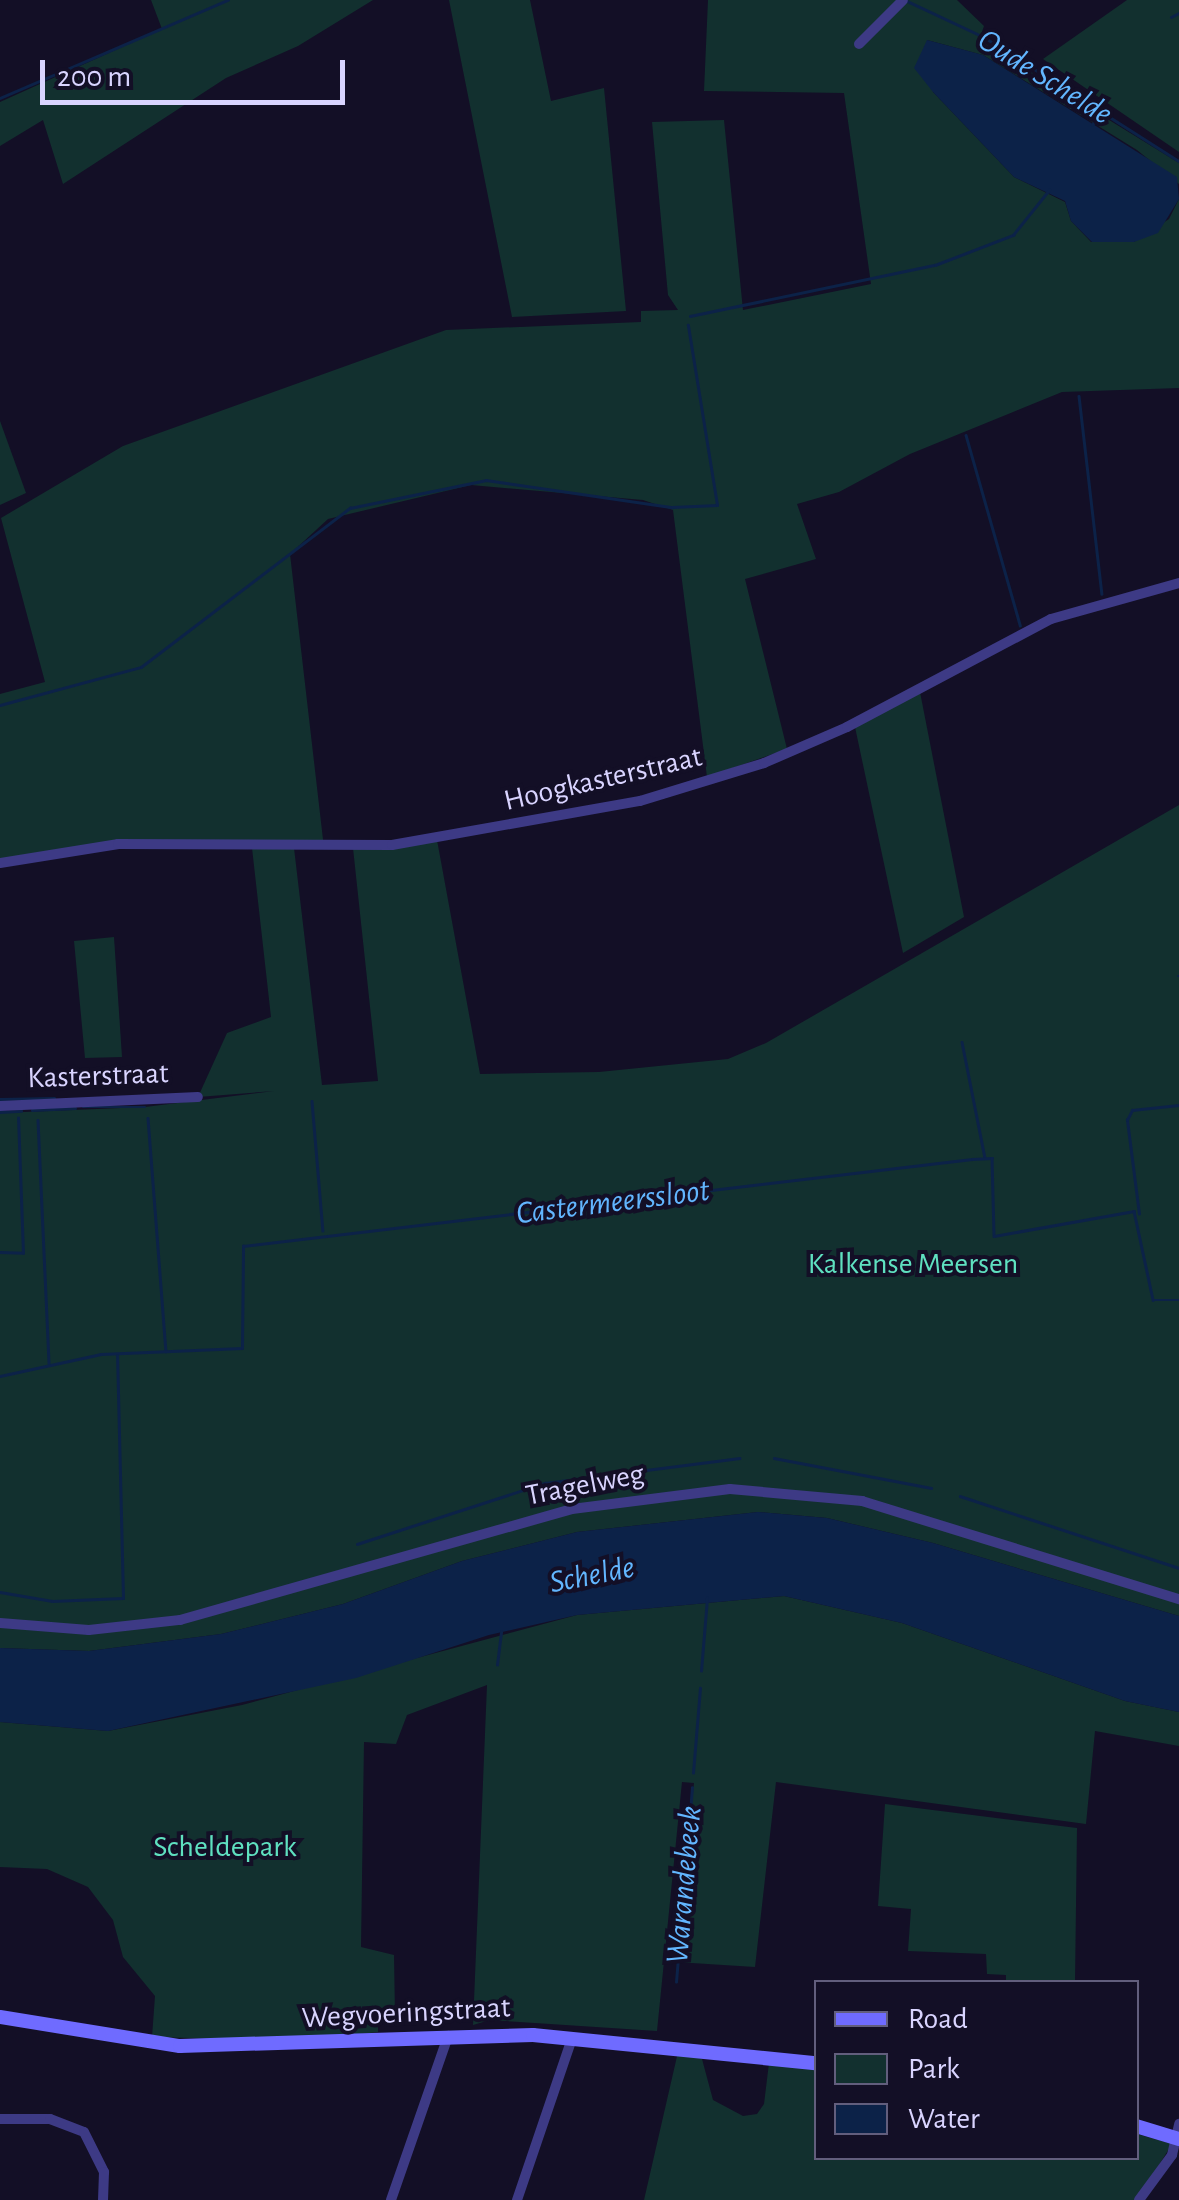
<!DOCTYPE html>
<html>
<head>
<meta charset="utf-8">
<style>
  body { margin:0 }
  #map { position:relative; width:1179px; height:2200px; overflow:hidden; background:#130f26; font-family:"Alegreya Sans",sans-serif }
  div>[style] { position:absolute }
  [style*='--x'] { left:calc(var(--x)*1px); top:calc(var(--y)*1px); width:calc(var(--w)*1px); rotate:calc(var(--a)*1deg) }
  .green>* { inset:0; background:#12302f }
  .water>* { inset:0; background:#0c2248 }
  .stream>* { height:2.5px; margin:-1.25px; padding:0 1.25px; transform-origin:1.25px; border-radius:1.25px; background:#0c2248 }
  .street>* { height:10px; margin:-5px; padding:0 5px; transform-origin:5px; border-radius:5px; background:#3d3a85 }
  .secondary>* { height:14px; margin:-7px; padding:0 7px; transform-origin:7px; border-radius:7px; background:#6f6bff }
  span { translate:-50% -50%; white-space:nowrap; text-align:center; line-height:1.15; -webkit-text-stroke:8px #130f26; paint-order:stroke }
  .street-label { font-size:30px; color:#d9d4ff }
  .park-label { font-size:30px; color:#5fe0c0 }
  .water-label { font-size:32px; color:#62b6ff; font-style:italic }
  .legend { position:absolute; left:814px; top:1980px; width:325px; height:180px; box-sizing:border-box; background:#130f26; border:2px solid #625e7d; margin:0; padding:12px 18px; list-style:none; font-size:30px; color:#d9d4ff }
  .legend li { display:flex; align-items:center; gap:20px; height:50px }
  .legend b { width:50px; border:2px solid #625e7d }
  .scale { position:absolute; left:40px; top:60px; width:305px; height:45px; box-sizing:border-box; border:5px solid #d9d4ff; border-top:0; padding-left:12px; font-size:30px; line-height:35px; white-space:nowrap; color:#d9d4ff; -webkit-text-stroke:8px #130f26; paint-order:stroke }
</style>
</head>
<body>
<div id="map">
  <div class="green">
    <i style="clip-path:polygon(151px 0,373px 0,298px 46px,226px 78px,63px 184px,43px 120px,0 146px,0 102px,162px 29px)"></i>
    <i style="clip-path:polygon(449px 0,530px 0,551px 101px,604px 88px,626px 311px,512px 317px)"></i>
    <i style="clip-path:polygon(708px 0,957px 0,984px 26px,979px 40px,1179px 163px,1179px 184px,1137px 150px,983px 55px,927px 40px,933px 92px,1014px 177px,1065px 202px,1071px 221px,1091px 242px,1134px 242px,1169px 219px,1179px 199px,1179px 388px,1062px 392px,910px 454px,839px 492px,797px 504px,816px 559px,745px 579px,787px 749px,707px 777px,673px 510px,643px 500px,471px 485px,328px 519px,290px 554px,324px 848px,294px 848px,322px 1085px,378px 1081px,353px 848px,437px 840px,480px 1074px,599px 1072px,728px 1059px,766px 1043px,1179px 805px,1179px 1616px,933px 1543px,827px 1518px,758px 1512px,577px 1532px,462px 1561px,343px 1604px,221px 1634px,89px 1651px,0 1648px,0 1113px,145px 1107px,274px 1091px,198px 1097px,227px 1033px,271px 1017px,252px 848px,139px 843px,0 863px,0 694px,45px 682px,1px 518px,123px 446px,446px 330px,641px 322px,641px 311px,678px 310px,668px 295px,652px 122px,724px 120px,743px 310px,871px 284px,844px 93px,704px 91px)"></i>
    <i style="clip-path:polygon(1127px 0,1179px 0,1179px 152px,1043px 59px)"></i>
    <i style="clip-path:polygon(0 421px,26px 493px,0 505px)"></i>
    <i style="clip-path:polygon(920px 692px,964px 917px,903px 953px,855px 727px)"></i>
    <i style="clip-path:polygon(114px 937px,122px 1057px,85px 1058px,74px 941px)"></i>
    <i style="clip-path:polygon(784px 1596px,902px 1623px,1125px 1701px,1179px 1712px,1179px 1746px,1095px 1731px,1086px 1824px,776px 1782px,755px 1967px,676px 1962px,694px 1783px,682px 1782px,657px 2031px,490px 2020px,473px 2025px,487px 1685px,407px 1715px,396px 1744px,364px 1742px,361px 1947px,394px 1955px,395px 2015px,378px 2017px,378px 2032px,302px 2041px,152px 2037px,155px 1996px,123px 1957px,113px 1920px,88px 1887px,47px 1869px,0 1867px,0 1722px,108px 1731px,242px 1705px,577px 1615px)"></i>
    <i style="clip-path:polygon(885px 1804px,1077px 1828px,1075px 1982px,1006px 1982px,1006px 1975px,987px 1974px,986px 1954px,908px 1951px,911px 1909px,878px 1906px)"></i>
    <i style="clip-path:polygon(678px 2052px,702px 2059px,713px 2100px,743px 2116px,757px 2114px,764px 2104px,769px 2063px,816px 2069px,816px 2158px,1136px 2158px,1137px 2134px,1172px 2144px,1137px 2200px,644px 2200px)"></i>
  </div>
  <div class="water">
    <i style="clip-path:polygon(927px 40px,983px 55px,1177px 177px,1179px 199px,1158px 233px,1134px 242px,1092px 242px,1071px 221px,1065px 201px,1014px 177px,933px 92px,914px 68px)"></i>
    <i style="clip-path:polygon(758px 1512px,827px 1518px,933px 1543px,1179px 1616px,1179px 1712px,1125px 1701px,902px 1623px,784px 1596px,577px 1615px,489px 1635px,356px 1678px,108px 1731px,0 1722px,0 1648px,89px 1651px,221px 1634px,343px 1604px,462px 1561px,577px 1532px)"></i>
  </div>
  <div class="stream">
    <i style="--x:907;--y:1;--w:85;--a:25.1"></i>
    <i style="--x:984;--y:37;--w:231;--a:32.5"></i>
    <i style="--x:1171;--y:17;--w:9;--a:-27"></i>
    <i style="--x:0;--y:98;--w:248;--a:-23.3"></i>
    <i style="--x:1092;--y:125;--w:17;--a:-54"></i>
    <i style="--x:690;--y:316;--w:250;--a:-11.8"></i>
    <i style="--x:935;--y:265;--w:84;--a:-21"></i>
    <i style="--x:1013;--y:235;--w:58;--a:-51.3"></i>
    <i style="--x:1079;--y:396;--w:199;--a:83.4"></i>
    <i style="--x:966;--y:435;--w:198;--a:74.1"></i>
    <i style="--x:0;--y:705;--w:146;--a:-15.1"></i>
    <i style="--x:141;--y:667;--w:263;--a:-37.3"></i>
    <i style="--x:350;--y:508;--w:139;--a:-11.6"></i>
    <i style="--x:486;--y:480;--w:188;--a:8.3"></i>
    <i style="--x:672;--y:507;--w:45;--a:-2.5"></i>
    <i style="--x:717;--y:505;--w:182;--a:-99.2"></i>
    <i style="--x:1178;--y:976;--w:1;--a:0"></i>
    <i style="--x:962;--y:1042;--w:118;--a:78.8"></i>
    <i style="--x:0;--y:1099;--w:54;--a:-1.1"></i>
    <i style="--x:312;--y:1101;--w:130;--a:85.2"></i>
    <i style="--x:83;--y:1107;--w:62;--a:0"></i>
    <i style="--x:32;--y:1110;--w:43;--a:-2.7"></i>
    <i style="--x:0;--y:1112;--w:21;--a:-3"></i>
    <i style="--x:148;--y:1118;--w:234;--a:85.6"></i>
    <i style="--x:38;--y:1120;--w:243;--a:87.4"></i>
    <i style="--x:1139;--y:1214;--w:95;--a:-97.3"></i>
    <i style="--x:1127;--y:1120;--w:11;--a:-63"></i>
    <i style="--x:1132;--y:1110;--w:47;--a:-6.1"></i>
    <i style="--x:0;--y:1252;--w:23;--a:2"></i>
    <i style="--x:23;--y:1253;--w:135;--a:-92.1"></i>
    <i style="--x:0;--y:1376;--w:103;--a:-12.3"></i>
    <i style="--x:101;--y:1354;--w:141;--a:-2.4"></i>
    <i style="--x:242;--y:1348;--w:102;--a:-89.4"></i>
    <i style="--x:243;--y:1246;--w:734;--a:-6.81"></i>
    <i style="--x:972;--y:1159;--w:20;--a:-3"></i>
    <i style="--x:992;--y:1158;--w:78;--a:88.5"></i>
    <i style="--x:994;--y:1236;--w:142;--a:-10.1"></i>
    <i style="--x:1134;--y:1211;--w:91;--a:77.9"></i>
    <i style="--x:1153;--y:1300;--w:26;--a:0"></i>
    <i style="--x:774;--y:1458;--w:160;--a:10.8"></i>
    <i style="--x:960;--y:1496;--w:231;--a:18.2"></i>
    <i style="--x:357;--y:1544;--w:198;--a:-18"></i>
    <i style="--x:545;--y:1483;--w:196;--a:-7.3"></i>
    <i style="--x:0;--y:1592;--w:53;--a:9.8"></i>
    <i style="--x:52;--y:1601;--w:71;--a:-2.4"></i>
    <i style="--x:123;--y:1598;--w:242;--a:-91.4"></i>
    <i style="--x:497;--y:1665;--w:33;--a:-83"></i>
    <i style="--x:701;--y:1671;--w:73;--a:-85.3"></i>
    <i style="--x:693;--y:1773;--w:85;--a:-85.3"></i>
    <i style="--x:676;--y:1982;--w:195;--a:-85.3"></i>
  </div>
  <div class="street">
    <i style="--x:859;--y:44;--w:62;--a:-45"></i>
    <i style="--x:0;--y:863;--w:120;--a:-9.1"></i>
    <i style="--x:118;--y:844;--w:274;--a:0.2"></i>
    <i style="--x:392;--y:845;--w:252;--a:-10.1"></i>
    <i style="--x:640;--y:801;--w:130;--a:-17"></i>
    <i style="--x:764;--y:763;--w:90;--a:-23.4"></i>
    <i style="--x:847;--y:727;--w:231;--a:-27.9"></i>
    <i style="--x:1051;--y:619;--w:133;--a:-15.7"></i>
    <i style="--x:0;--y:1106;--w:198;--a:-2.6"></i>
    <i style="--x:0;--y:1623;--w:89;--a:4.5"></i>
    <i style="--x:89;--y:1630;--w:92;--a:-6.3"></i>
    <i style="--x:180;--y:1620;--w:407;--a:-15.8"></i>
    <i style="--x:572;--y:1509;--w:159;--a:-7.2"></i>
    <i style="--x:730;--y:1489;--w:133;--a:5.2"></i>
    <i style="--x:862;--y:1501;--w:332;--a:17.2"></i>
    <i style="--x:0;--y:2119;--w:50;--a:0"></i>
    <i style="--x:50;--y:2119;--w:36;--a:21"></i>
    <i style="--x:84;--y:2132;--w:45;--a:63.4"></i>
    <i style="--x:104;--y:2172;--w:28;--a:92"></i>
    <i style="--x:391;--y:2200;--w:174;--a:-70.8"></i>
    <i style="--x:517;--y:2200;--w:171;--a:-71.2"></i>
    <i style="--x:1139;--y:2200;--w:56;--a:-53.7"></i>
    <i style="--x:1172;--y:2155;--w:32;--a:-77"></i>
  </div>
  <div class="secondary">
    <i style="--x:0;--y:2017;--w:182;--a:9.2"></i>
    <i style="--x:180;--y:2046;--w:353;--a:-1.8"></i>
    <i style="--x:533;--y:2035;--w:284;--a:5.7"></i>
    <i style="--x:1136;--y:2126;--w:45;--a:16.8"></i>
  </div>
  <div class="street-label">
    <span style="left:603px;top:779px;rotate:-13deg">Hoogkasterstraat</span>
    <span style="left:98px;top:1076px;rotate:-2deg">Kasterstraat</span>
    <span style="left:585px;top:1485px;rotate:-11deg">Tragelweg</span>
    <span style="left:406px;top:2013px;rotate:-3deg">Wegvoeringstraat</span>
  </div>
  <div class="park-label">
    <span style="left:913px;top:1264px">Kalkense Meersen</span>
    <span style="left:225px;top:1847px">Scheldepark</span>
  </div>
  <div class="water-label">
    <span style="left:1045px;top:77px;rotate:32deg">Oude Schelde</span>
    <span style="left:613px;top:1202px;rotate:-7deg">Castermeerssloot</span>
    <span style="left:592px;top:1575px;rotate:-11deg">Schelde</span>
    <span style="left:684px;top:1885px;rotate:-85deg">Warandebeek</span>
  </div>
  <ul class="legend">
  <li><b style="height:12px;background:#6f6bff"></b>Road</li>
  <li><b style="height:28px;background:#12302f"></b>Park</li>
  <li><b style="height:28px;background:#0c2248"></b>Water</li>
  </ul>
  <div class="scale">200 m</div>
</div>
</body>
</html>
